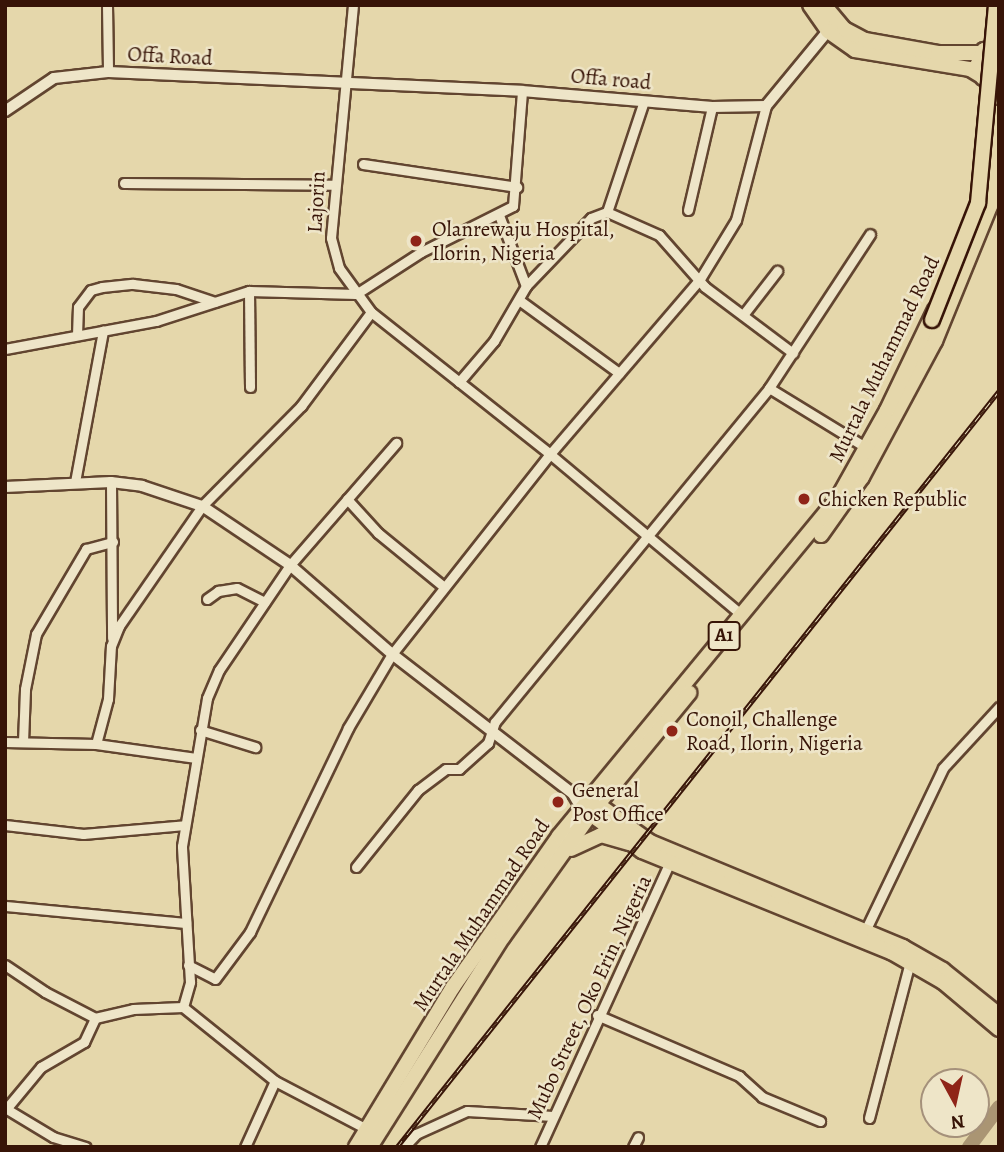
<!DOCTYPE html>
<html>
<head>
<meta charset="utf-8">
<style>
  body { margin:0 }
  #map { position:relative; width:1004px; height:1152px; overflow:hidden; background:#e5d7ab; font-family:Alegreya,serif }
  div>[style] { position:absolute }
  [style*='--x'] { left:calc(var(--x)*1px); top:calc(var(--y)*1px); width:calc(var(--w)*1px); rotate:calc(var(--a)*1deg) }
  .river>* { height:14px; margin:-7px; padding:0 7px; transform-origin:7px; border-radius:7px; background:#aa9573 }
  .roads { filter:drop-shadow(2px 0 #624530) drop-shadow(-2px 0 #624530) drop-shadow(0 2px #624530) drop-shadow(0 -2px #624530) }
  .minor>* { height:9px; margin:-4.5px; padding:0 4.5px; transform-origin:4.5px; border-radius:4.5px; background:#eee5c8 }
  .tertiary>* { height:10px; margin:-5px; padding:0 5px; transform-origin:5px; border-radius:5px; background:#eee5c8 }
  .primary>* { height:14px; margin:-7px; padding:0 7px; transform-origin:7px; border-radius:7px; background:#e5d7ab }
  .trunk>* { height:14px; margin:-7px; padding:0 7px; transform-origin:7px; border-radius:7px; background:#e5d7ab }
  .rail>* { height:5px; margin-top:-2.5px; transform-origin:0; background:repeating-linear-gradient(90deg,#eee5c8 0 8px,#371407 0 16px); box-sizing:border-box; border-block:2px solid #371407 }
  .bridges { filter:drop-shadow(2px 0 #371407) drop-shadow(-2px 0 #371407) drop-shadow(0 2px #371407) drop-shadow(0 -2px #371407) }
  .trunk-bridge>* { height:14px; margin:-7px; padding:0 7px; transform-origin:7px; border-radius:7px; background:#e5d7ab }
  .dots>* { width:19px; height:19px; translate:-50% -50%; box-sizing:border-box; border:4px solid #eee5c8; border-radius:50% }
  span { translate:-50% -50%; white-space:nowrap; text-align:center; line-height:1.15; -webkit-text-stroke:5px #eee5c8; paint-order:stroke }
  .shield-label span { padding:2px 5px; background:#eee5c8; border:2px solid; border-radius:5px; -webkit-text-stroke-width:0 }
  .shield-label { font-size:19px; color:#371407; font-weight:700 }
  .street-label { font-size:21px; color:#371407 }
  .poi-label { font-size:21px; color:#371407 }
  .left { translate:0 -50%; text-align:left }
  .frame { position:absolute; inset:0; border:7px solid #371407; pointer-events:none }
  .north { position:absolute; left:920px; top:1068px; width:70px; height:70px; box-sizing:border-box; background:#eee5c8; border:2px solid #a5917b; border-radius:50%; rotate:172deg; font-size:19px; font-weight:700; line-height:28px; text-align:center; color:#371407 }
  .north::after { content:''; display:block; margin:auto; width:24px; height:32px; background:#8f2418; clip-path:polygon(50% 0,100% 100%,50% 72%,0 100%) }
</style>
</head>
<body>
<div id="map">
  <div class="river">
    <i style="--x:969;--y:1147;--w:50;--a:-53.1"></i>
  </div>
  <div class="roads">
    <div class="minor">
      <i style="--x:107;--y:5;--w:67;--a:89.1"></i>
      <i style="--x:353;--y:5;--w:234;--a:95.4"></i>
      <i style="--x:331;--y:238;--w:31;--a:75"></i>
      <i style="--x:339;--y:268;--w:54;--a:54"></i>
      <i style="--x:363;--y:164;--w:156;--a:8.5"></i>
      <i style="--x:124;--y:183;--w:209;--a:0.5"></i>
      <i style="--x:688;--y:210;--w:106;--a:-76.9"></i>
      <i style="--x:607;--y:212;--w:117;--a:-71.6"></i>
      <i style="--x:499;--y:215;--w:76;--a:69.2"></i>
      <i style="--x:249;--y:291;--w:96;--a:89.4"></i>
      <i style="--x:519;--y:300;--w:124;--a:36.1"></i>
      <i style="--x:743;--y:315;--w:56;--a:-52.3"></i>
      <i style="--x:77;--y:335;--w:28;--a:-88"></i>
      <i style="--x:78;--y:307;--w:21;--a:-53"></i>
      <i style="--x:91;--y:290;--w:11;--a:-15"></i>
      <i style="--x:102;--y:287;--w:31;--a:-6"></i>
      <i style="--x:133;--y:284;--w:43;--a:6.6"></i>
      <i style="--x:176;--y:289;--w:41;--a:18.4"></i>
      <i style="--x:5;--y:349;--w:154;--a:-10.5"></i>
      <i style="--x:156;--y:321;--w:98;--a:-17.9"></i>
      <i style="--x:249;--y:291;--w:107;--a:1.6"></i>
      <i style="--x:356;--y:294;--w:77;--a:-32.9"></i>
      <i style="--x:421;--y:252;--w:103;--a:-26.6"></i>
      <i style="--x:513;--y:206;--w:115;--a:-85.5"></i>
      <i style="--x:459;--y:382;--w:54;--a:-49.5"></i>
      <i style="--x:494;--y:341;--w:64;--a:-59.8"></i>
      <i style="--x:526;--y:286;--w:94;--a:-46.3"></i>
      <i style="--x:591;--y:218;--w:17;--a:-21"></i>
      <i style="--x:607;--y:212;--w:57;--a:23.9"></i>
      <i style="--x:659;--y:235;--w:69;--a:48.5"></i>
      <i style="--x:705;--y:287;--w:110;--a:36.9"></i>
      <i style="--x:769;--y:388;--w:115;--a:31.5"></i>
      <i style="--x:75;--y:482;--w:154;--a:-79.5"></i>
      <i style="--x:111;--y:482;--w:156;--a:89.6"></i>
      <i style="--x:347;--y:499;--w:46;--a:47.6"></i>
      <i style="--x:378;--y:533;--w:85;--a:39.3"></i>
      <i style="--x:207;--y:599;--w:14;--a:-36"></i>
      <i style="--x:218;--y:591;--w:19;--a:-9"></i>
      <i style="--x:237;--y:588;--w:31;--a:27"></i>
      <i style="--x:200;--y:730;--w:58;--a:17.2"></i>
      <i style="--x:5;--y:742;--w:91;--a:1.3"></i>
      <i style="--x:96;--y:744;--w:101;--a:8"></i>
      <i style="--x:23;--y:742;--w:53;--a:-87.8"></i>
      <i style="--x:25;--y:689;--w:56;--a:-78.7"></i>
      <i style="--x:36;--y:634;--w:99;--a:-59.5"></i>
      <i style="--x:86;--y:549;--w:28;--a:-15"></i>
      <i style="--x:96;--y:744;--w:47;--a:-75.1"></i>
      <i style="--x:108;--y:699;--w:53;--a:-86.8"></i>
      <i style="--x:111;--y:646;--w:22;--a:-68"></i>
      <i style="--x:119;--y:626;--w:146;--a:-55.3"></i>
      <i style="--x:202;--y:506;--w:141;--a:-45.3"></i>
      <i style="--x:301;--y:406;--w:117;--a:-53.3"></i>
      <i style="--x:371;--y:312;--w:228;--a:38.4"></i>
      <i style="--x:550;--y:454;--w:251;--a:40"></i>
      <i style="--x:5;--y:825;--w:79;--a:6.6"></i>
      <i style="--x:83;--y:834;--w:102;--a:-5"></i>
      <i style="--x:356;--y:867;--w:99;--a:-51.2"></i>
      <i style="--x:418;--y:790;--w:35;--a:-37"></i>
      <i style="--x:446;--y:769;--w:13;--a:0"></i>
      <i style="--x:459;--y:769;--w:39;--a:-42"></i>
      <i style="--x:488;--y:743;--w:22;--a:-72"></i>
      <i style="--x:495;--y:722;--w:432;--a:-50.6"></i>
      <i style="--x:769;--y:388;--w:184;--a:-56.7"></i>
      <i style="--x:5;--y:906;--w:182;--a:5.4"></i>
      <i style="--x:866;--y:929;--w:178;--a:-64.4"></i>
      <i style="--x:943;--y:768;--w:83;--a:-47.4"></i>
      <i style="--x:5;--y:965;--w:48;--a:34"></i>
      <i style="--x:45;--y:992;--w:56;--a:27.5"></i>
      <i style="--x:95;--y:1018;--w:39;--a:-13"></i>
      <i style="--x:133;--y:1009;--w:50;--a:-2.3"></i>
      <i style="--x:183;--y:1007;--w:118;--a:38.8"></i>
      <i style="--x:275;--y:1081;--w:104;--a:27.6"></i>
      <i style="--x:188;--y:965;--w:30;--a:27"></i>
      <i style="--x:215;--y:979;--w:59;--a:-53.3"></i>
      <i style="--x:250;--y:932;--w:226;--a:-64.3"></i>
      <i style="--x:348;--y:728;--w:86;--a:-59.3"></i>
      <i style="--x:392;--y:654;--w:255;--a:-51.7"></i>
      <i style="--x:550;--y:454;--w:230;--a:-49.4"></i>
      <i style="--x:700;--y:279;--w:69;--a:-58.6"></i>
      <i style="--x:736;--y:220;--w:118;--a:-75.3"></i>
      <i style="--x:183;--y:1007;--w:26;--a:-74"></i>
      <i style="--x:190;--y:982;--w:136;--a:-93.4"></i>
      <i style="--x:182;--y:846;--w:150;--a:-80.4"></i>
      <i style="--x:207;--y:698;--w:30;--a:-67"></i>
      <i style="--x:219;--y:670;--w:127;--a:-55.9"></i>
      <i style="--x:290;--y:565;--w:162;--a:-49"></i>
      <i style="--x:597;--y:1015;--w:155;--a:23.2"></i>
      <i style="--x:739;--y:1076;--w:31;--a:42"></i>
      <i style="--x:762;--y:1097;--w:63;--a:22.5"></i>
      <i style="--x:5;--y:1108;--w:56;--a:31.1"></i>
      <i style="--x:53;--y:1137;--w:34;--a:17"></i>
      <i style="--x:6;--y:1109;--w:55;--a:-50.2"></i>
      <i style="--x:41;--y:1067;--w:50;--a:-30.2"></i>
      <i style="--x:84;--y:1042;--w:26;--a:-65"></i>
      <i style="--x:869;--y:1118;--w:161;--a:-75.3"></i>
      <i style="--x:245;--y:1147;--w:72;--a:-65.6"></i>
      <i style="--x:404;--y:1147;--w:18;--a:-47"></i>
      <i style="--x:416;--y:1134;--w:56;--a:-24.3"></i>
      <i style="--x:467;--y:1111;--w:86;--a:3.3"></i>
      <i style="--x:540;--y:1147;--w:313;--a:-65.5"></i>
      <i style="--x:633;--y:1147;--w:11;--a:-63"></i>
    </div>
    <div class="tertiary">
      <i style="--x:5;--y:111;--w:59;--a:-34"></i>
      <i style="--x:54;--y:78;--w:54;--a:-6.3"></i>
      <i style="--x:108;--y:72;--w:414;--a:2.6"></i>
      <i style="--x:522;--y:91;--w:191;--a:4.8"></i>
      <i style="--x:712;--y:107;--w:54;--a:-1.1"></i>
      <i style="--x:766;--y:106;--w:104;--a:-50.5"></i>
      <i style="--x:5;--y:487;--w:106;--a:-2.7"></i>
      <i style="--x:111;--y:482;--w:31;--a:7"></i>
      <i style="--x:142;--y:486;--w:63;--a:18.4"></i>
      <i style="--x:202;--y:506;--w:106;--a:33.8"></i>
      <i style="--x:290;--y:565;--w:135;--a:41.1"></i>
      <i style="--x:392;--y:654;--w:229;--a:37.7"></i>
      <i style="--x:573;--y:794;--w:16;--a:60"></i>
    </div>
    <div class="primary">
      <i style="--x:810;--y:5;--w:32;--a:55"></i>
      <i style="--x:828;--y:31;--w:33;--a:35"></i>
      <i style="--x:855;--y:50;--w:117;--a:9.4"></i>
      <i style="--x:970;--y:69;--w:12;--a:31"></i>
      <i style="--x:824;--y:5;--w:31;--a:50"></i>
      <i style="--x:844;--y:29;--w:24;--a:28"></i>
      <i style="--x:865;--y:40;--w:74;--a:10.1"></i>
      <i style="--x:938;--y:53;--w:42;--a:0"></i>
      <i style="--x:589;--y:798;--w:75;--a:35.8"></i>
      <i style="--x:650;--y:842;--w:274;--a:22.5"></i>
      <i style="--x:903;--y:947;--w:46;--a:29.9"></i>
      <i style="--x:943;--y:970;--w:72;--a:38.8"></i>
      <i style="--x:582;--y:808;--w:74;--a:35.6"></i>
      <i style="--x:642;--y:851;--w:269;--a:22.1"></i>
      <i style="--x:891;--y:952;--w:60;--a:30"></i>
      <i style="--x:943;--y:982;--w:73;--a:40"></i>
    </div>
    <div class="trunk">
      <i style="--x:999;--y:46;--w:16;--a:165"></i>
      <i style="--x:984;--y:50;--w:17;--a:114"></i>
      <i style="--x:977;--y:66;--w:13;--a:63"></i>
      <i style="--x:983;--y:78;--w:17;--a:17"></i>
      <i style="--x:821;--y:535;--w:71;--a:-54.7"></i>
      <i style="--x:862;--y:477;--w:154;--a:-61.8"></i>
      <i style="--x:935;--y:341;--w:146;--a:-67.8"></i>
      <i style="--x:990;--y:206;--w:94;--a:-84.5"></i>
      <i style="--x:571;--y:849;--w:33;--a:-25"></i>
      <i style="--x:601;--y:835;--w:29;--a:16"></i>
      <i style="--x:356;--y:1147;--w:187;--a:-58.8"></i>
      <i style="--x:453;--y:987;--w:184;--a:-54.9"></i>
      <i style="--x:559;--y:836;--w:440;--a:-50.5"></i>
      <i style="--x:839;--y:496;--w:98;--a:-60.8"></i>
      <i style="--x:887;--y:410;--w:111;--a:-64.4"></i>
      <i style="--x:370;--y:1147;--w:249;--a:-57.7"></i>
      <i style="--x:503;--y:937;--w:158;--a:-54.5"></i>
      <i style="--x:595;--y:808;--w:149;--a:-50.7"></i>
    </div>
  </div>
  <div class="rail">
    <i style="--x:397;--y:1147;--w:966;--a:-51.47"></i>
  </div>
  <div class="bridges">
    <div class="trunk-bridge">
      <i style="--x:932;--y:320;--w:126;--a:-68.5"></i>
      <i style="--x:978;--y:203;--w:199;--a:-84.8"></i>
    </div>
  </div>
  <div class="dots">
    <i style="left:416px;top:241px;background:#8f2418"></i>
    <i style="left:804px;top:499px;background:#8f2418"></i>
    <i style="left:672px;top:731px;background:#8f2418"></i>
    <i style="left:558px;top:802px;background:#8f2418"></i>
  </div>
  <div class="shield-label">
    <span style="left:724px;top:636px">A1</span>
  </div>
  <div class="street-label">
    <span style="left:170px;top:56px;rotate:3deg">Offa Road</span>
    <span style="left:611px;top:79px;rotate:5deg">Offa road</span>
    <span style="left:316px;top:202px;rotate:-87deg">Lajorin</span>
    <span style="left:884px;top:359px;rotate:-64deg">Murtala Muhammad Road</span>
    <span style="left:481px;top:915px;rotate:-56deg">Murtala Muhammad Road</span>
    <span style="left:589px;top:997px;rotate:-65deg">Mubo Street, Oko Erin, Nigeria</span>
  </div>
  <div class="poi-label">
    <span class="left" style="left:432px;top:241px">Olanrewaju Hospital,<br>Ilorin, Nigeria</span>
    <span class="left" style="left:818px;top:499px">Chicken Republic</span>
    <span class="left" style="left:686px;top:731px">Conoil, Challenge<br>Road, Ilorin, Nigeria</span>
    <span class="left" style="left:572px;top:802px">General<br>Post Office</span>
  </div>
  <div class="frame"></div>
  <div class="north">N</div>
</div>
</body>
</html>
